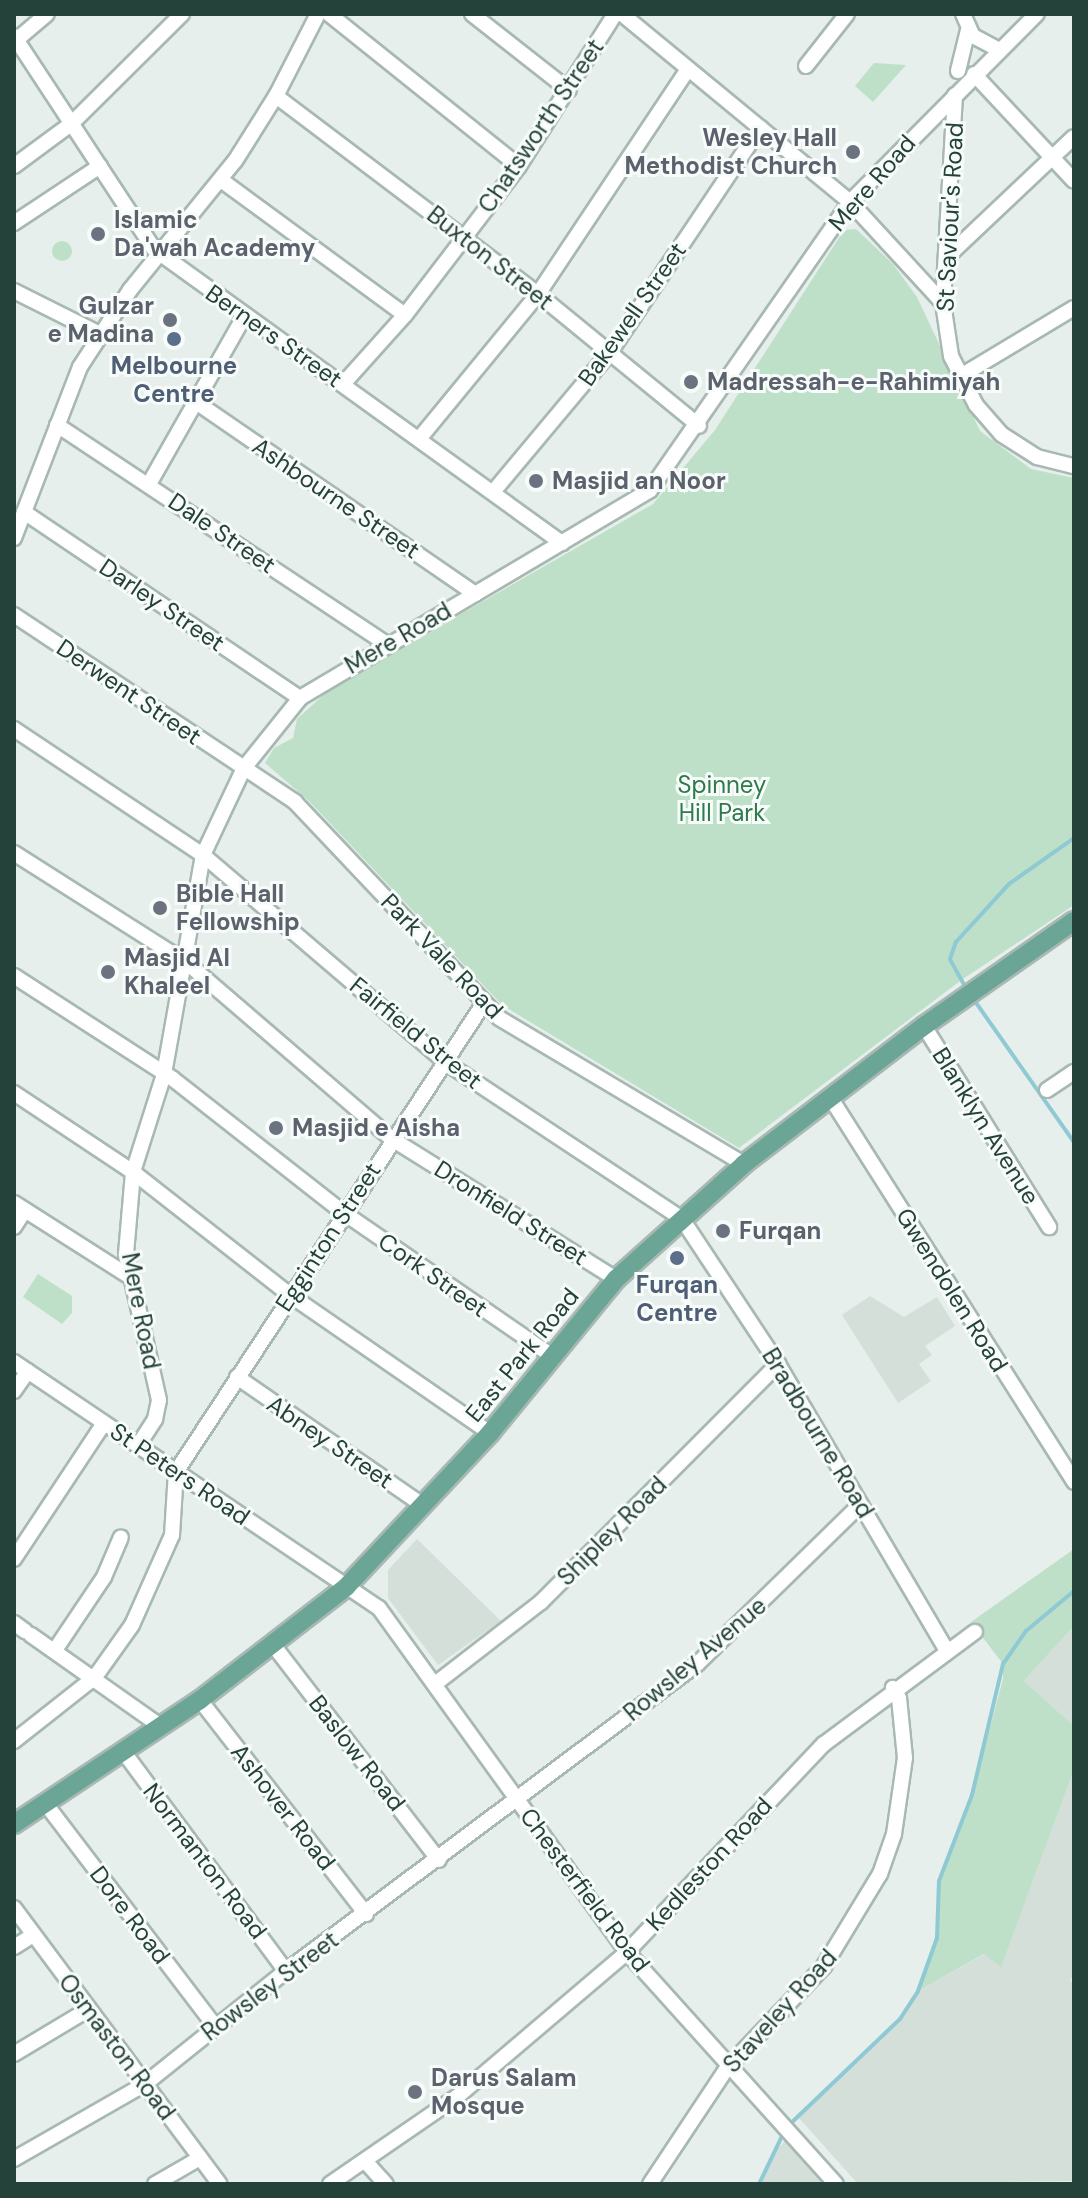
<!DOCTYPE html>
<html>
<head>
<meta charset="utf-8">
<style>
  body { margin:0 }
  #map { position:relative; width:1088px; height:2198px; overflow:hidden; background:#e6efeb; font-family:"DM Sans",sans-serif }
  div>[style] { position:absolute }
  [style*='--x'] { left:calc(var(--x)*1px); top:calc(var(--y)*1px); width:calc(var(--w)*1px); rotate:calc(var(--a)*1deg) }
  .built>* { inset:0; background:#d4dfda }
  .green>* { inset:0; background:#bfe0c8 }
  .round { border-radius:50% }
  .stream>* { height:4px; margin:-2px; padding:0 2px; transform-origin:2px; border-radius:2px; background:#8ec9d4 }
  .roads { filter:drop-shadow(2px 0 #a8b8b2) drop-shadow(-2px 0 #a8b8b2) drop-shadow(0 2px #a8b8b2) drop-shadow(0 -2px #a8b8b2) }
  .minor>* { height:14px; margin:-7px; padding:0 7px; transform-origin:7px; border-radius:7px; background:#fff }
  .major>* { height:18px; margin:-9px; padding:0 9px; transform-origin:9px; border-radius:9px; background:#6aa596 }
  .dots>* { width:22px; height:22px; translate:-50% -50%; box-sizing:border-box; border:4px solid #f7fbf9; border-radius:50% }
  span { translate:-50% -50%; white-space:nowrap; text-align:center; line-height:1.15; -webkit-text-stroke:6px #f7fbf9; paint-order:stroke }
  .street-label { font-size:24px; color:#24423a }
  .worship-label { font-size:24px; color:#5b616d; font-weight:700 }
  .right { translate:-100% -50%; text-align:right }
  .left { translate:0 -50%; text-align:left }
  .service-label { font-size:24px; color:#4e5e75; font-weight:700 }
  .park-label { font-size:24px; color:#2d7a4b }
  .frame { position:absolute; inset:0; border:16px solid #24423a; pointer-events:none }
</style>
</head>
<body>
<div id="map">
  <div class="built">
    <i style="clip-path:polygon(870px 1296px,904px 1317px,937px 1297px,955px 1326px,925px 1346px,932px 1355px,919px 1364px,931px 1381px,898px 1403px,842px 1315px)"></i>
    <i style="clip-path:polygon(417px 1539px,501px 1621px,438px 1665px,388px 1598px,388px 1570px)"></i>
    <i style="clip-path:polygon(1074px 1626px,1074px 1726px,1024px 1681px)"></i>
    <i style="clip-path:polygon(1074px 1770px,1074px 1975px,1070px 1980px,1074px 1985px,1074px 2181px,858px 2184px,799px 2118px,899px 2019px,918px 1991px,985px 1954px,1001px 1966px)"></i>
    <i style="clip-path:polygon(786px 2140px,826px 2184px,759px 2184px,773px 2153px)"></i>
  </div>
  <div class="green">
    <i style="clip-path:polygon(874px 63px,906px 65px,873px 102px,855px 86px)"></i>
    <i style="clip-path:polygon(856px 229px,893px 264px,917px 297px,980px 431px,1031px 469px,1074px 478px,1074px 905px,960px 981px,739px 1148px,502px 1005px,309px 801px,265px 763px,274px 748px,293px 738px,297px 719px,330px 689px,653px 504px,715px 430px,844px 230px)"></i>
    <i class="round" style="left:52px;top:241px;width:20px;height:20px"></i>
    <i style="clip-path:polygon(38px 1274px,72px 1296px,72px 1313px,62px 1324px,23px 1297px)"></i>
    <i style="clip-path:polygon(1074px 1549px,1074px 1626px,1024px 1681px,1074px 1726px,1074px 1770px,1001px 1967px,984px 1954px,918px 1991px,937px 1938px,939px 1881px,972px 1795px,1003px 1679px,1003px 1664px,971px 1622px)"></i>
  </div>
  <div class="stream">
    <i style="--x:967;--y:990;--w:35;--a:-119"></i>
    <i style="--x:950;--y:959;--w:18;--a:-71"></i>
    <i style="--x:956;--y:942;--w:79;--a:-47.6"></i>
    <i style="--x:1009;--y:884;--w:80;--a:-35.3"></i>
    <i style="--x:972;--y:997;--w:177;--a:54.9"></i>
    <i style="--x:788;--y:2126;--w:155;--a:-43.7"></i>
    <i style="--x:900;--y:2019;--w:33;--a:-57"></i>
    <i style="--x:918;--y:1991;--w:56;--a:-70.3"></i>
    <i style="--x:937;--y:1938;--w:57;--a:-88"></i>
    <i style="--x:939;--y:1881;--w:92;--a:-69"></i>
    <i style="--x:972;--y:1795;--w:135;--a:-76.7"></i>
    <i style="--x:1003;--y:1664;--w:40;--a:-55.1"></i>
    <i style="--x:1026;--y:1631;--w:62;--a:-39.8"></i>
    <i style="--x:759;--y:2184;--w:58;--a:-64.3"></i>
  </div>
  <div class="roads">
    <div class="minor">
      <i style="--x:329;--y:14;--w:243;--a:38.7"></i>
      <i style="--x:472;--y:14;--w:123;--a:38.1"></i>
      <i style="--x:622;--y:14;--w:296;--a:39.5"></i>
      <i style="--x:850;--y:202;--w:137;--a:47.4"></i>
      <i style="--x:963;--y:14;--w:24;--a:66"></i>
      <i style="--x:973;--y:36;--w:27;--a:28"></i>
      <i style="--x:14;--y:36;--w:255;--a:56.7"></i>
      <i style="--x:154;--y:249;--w:503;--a:35.78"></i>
      <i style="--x:14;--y:42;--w:43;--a:-40.3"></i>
      <i style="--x:806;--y:66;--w:66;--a:-51.7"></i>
      <i style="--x:958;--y:71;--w:42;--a:-76.3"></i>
      <i style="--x:974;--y:74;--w:146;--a:46.9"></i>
      <i style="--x:955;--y:95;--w:208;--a:93.3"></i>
      <i style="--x:943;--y:303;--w:54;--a:81.4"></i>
      <i style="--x:951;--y:356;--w:55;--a:63"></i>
      <i style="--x:976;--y:405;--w:38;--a:49"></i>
      <i style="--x:1001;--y:434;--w:43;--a:32.6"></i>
      <i style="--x:1037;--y:457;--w:38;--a:14"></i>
      <i style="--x:276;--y:96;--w:328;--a:37.1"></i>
      <i style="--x:538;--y:294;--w:208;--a:39.3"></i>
      <i style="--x:14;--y:166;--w:71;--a:-36.4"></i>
      <i style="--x:71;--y:124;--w:156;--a:-44.7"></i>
      <i style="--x:221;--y:180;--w:228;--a:36.3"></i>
      <i style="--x:14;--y:223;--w:103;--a:-33.5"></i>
      <i style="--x:948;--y:256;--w:173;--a:-43.4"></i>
      <i style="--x:14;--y:291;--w:96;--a:26.6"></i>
      <i style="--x:959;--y:377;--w:134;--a:-31"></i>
      <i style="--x:343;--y:384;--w:93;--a:-48.1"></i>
      <i style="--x:405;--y:315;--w:188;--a:-52.6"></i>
      <i style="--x:519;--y:166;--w:180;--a:-57.7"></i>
      <i style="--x:196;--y:402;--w:339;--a:34.5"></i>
      <i style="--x:57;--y:425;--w:395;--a:33.6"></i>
      <i style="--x:419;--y:439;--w:188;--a:-50.6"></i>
      <i style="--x:538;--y:294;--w:270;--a:-56.3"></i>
      <i style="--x:149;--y:484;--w:192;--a:-60.4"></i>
      <i style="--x:493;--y:492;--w:182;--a:-50.1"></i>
      <i style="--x:610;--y:352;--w:270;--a:-56.2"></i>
      <i style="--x:24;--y:512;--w:333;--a:34"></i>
      <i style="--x:14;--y:538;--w:183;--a:-68.9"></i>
      <i style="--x:80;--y:367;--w:92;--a:-57"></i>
      <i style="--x:130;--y:290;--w:166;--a:-50.9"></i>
      <i style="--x:235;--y:161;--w:77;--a:-57.8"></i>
      <i style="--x:276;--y:96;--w:92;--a:-62.9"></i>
      <i style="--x:14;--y:615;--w:338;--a:33.6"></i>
      <i style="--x:295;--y:802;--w:297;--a:46.6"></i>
      <i style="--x:499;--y:1018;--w:285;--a:30.8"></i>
      <i style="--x:14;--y:729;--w:227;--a:33.7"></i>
      <i style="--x:203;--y:855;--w:318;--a:40.5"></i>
      <i style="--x:445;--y:1062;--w:284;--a:33.5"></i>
      <i style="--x:682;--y:1219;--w:174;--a:56.5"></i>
      <i style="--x:778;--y:1364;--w:333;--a:59.5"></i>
      <i style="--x:14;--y:853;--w:204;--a:32.4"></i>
      <i style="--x:186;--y:962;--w:272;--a:40.7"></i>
      <i style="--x:392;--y:1139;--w:264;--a:32"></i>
      <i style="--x:14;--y:976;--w:189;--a:32.9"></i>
      <i style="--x:173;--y:1079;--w:217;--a:38.1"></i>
      <i style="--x:344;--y:1213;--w:252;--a:34.5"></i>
      <i style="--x:924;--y:1026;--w:237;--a:58.1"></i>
      <i style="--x:1047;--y:1090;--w:32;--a:-34"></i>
      <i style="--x:14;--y:1093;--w:143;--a:33.6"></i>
      <i style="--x:133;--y:1172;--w:199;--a:38.1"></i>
      <i style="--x:290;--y:1295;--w:243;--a:34.6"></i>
      <i style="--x:830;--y:1097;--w:456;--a:57.6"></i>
      <i style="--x:14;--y:1203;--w:138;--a:32.5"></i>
      <i style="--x:14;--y:1227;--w:20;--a:-57"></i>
      <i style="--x:14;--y:1362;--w:440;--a:34"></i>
      <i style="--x:379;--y:1608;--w:424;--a:54.2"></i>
      <i style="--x:627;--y:1952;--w:312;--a:48"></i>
      <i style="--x:237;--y:1377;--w:227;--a:34.6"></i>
      <i style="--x:14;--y:1391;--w:24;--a:-55"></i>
      <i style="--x:139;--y:1444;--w:30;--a:-57"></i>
      <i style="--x:155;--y:1419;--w:19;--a:-78"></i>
      <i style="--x:159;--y:1400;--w:150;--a:-102.7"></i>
      <i style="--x:126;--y:1254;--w:82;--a:-85.1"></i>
      <i style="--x:133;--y:1172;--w:103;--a:-72.4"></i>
      <i style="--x:164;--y:1074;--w:222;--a:-79.9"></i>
      <i style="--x:203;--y:855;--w:96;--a:-64.8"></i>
      <i style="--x:244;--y:768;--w:90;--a:-51.3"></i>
      <i style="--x:300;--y:698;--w:407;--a:-30.7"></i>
      <i style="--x:650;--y:490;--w:351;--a:-55.2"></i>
      <i style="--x:850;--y:202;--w:265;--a:-45.2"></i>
      <i style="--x:14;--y:1559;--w:163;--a:-56.5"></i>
      <i style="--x:14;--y:1623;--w:14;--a:36"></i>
      <i style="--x:31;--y:1635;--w:158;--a:35.2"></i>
      <i style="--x:274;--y:1646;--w:270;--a:52.4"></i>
      <i style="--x:55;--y:1650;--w:88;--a:-56.1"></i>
      <i style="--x:104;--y:1577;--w:43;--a:-67"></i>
      <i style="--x:435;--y:1684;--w:134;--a:-37.7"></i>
      <i style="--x:541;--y:1602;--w:336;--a:-45.1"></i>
      <i style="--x:200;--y:1700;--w:271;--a:52.2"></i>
      <i style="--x:14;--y:1741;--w:103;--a:-38.3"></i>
      <i style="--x:95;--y:1677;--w:64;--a:-54.6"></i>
      <i style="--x:132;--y:1625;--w:98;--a:-66"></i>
      <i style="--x:172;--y:1535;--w:63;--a:-86.4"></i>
      <i style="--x:176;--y:1472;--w:561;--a:-56.71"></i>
      <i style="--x:123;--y:1751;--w:274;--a:53.5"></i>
      <i style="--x:45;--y:1803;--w:280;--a:52.7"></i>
      <i style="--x:14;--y:1908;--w:344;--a:53.3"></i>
      <i style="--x:14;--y:1947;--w:22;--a:-32"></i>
      <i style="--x:14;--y:2054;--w:87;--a:-31"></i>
      <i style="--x:14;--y:2159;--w:151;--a:-29.8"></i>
      <i style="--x:145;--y:2084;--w:181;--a:-38.7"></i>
      <i style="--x:286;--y:1971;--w:513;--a:-36.76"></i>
      <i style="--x:697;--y:1664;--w:228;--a:-44.3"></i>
      <i style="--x:365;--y:2161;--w:31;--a:48"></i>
      <i style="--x:155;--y:2184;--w:52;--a:-30"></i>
      <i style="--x:330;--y:2184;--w:155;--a:-34.5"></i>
      <i style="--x:458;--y:2096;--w:222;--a:-40.4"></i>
      <i style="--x:627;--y:1952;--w:286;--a:-46.6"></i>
      <i style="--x:824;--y:1744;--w:188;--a:-36.6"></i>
      <i style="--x:650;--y:2184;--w:139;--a:-56.4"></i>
      <i style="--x:727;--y:2068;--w:141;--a:-46.4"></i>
      <i style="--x:824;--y:1966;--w:108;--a:-58.7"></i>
      <i style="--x:880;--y:1874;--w:42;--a:-70.7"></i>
      <i style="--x:894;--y:1834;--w:77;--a:-81.8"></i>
      <i style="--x:905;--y:1758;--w:60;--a:-95.7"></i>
      <i style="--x:899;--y:1698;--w:12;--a:-121"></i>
    </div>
    <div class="major">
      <i style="--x:14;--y:1824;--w:224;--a:-33.7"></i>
      <i style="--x:200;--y:1700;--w:185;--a:-37.7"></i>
      <i style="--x:346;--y:1587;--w:211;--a:-46.9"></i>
      <i style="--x:490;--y:1433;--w:199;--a:-50.7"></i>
      <i style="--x:616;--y:1279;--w:172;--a:-41.9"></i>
      <i style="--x:744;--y:1164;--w:227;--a:-37.5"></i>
      <i style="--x:924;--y:1026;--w:183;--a:-35"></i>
    </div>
  </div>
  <div class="dots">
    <i style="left:853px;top:152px;background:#6b7280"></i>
    <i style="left:98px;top:234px;background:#6b7280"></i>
    <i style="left:170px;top:320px;background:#6b7280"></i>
    <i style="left:174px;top:339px;background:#5c6f8a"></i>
    <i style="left:691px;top:382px;background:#6b7280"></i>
    <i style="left:536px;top:481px;background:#6b7280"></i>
    <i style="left:160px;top:908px;background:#6b7280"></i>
    <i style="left:108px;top:972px;background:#6b7280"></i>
    <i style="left:276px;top:1128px;background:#6b7280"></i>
    <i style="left:723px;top:1231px;background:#6b7280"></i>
    <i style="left:677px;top:1258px;background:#5c6f8a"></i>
    <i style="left:415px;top:2092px;background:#6b7280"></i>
  </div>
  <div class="street-label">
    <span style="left:541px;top:126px;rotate:-56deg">Chatsworth Street</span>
    <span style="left:872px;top:183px;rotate:-49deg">Mere Road</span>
    <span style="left:950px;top:217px;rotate:-87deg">St Saviour's Road</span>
    <span style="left:490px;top:258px;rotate:38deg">Buxton Street</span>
    <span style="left:632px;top:314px;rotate:-55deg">Bakewell Street</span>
    <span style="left:274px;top:336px;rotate:35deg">Berners Street</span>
    <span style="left:336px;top:498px;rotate:34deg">Ashbourne Street</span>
    <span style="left:222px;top:533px;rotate:34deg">Dale Street</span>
    <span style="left:162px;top:605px;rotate:34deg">Darley Street</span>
    <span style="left:398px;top:638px;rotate:-30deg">Mere Road</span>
    <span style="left:129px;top:692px;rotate:34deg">Derwent Street</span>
    <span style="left:442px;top:956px;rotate:46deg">Park Vale Road</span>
    <span style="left:416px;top:1033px;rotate:39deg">Fairfield Street</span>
    <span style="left:986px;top:1126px;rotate:58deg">Blanklyn Avenue</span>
    <span style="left:511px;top:1213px;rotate:32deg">Dronfield Street</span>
    <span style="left:328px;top:1237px;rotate:-57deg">Egginton Street</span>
    <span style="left:433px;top:1275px;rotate:35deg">Cork Street</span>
    <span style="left:952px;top:1290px;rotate:58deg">Gwendolen Road</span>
    <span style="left:141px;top:1311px;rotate:79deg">Mere Road</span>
    <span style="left:522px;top:1355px;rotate:-51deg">East Park Road</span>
    <span style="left:818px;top:1433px;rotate:59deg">Bradbourne Road</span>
    <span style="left:330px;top:1442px;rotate:34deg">Abney Street</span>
    <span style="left:180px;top:1474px;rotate:34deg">St Peters Road</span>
    <span style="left:612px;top:1531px;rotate:-45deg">Shipley Road</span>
    <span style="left:695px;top:1659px;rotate:-40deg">Rowsley Avenue</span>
    <span style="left:357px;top:1753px;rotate:52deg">Baslow Road</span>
    <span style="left:283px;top:1807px;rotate:52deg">Ashover Road</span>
    <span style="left:205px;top:1861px;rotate:53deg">Normanton Road</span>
    <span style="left:709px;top:1864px;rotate:-47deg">Kedleston Road</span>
    <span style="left:585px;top:1890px;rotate:53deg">Chesterfield Road</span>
    <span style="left:130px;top:1915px;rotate:53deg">Dore Road</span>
    <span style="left:270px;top:1986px;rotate:-37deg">Rowsley Street</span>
    <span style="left:780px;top:2011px;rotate:-48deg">Staveley Road</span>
    <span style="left:117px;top:2047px;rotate:53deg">Osmaston Road</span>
  </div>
  <div class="worship-label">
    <span class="right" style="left:837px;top:152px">Wesley Hall<br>Methodist Church</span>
    <span class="left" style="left:114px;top:234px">Islamic<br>Da'wah Academy</span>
    <span class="right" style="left:154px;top:320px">Gulzar<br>e Madina</span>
    <span class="left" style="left:707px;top:382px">Madressah-e-Rahimiyah</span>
    <span class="left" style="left:552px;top:481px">Masjid an Noor</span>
    <span class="left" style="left:176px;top:908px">Bible Hall<br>Fellowship</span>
    <span class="left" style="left:124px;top:972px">Masjid Al<br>Khaleel</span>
    <span class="left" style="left:292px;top:1128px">Masjid e Aisha</span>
    <span class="left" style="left:739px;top:1231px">Furqan</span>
    <span class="left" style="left:431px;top:2092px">Darus Salam<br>Mosque</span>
  </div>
  <div class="service-label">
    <span style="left:174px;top:380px">Melbourne<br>Centre</span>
    <span style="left:677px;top:1299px">Furqan<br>Centre</span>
  </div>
  <div class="park-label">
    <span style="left:722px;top:799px">Spinney<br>Hill Park</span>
  </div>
  <div class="frame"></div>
</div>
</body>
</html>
